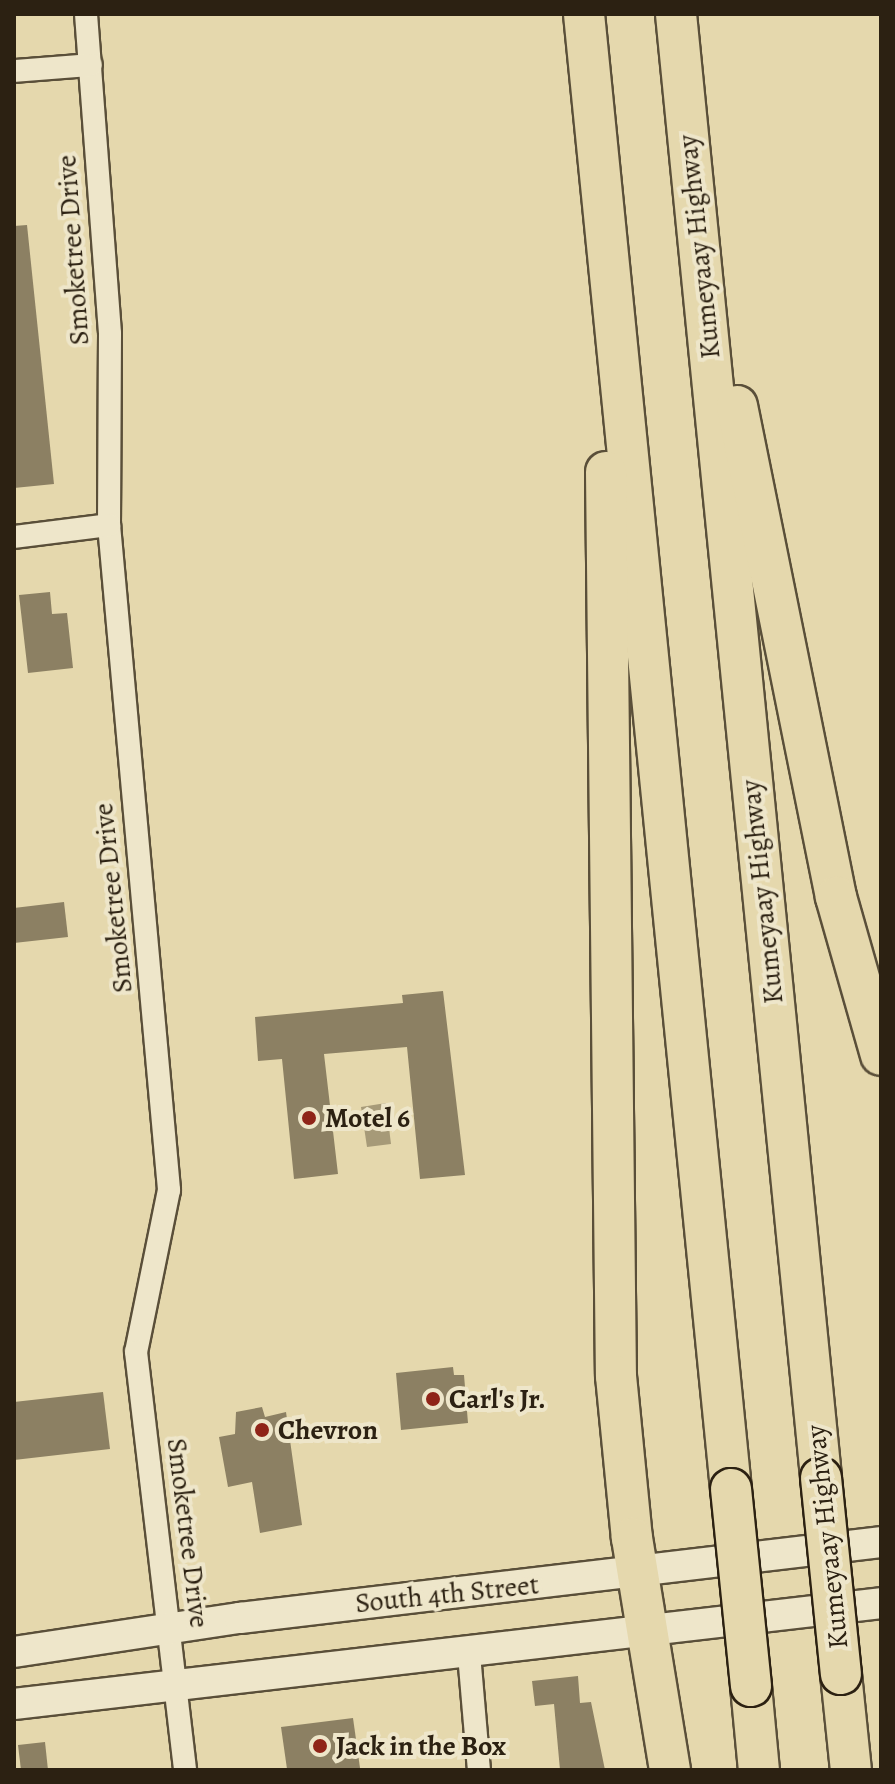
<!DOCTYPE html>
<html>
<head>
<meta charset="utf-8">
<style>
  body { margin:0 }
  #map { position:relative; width:895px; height:1784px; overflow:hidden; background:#e5d8ad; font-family:Alegreya,serif }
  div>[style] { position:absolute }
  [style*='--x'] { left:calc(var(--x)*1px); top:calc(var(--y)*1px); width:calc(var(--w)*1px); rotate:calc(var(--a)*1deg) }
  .water>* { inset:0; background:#a69a78 }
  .building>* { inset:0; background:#8c8063 }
  .roads { filter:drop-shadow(2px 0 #5a4f39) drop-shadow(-2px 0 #5a4f39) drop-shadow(0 2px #5a4f39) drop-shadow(0 -2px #5a4f39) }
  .minor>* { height:22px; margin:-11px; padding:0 11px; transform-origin:11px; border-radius:11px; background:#eee6ca }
  .secondary>* { height:30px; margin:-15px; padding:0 15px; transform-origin:15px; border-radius:15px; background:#eee6ca }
  .motorway>* { height:40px; margin:-20px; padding:0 20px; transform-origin:20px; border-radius:20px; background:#e5d8ad }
  .bridges { filter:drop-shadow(2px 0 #2c2112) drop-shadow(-2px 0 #2c2112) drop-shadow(0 2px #2c2112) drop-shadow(0 -2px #2c2112) }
  .motorway-bridge>* { height:40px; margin:-20px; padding:0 20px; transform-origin:20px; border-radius:20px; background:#e5d8ad }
  .dots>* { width:22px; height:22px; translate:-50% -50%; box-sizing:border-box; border:4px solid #eee6ca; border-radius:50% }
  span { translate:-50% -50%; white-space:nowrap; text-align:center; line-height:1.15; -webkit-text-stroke:8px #eee6ca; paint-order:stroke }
  .street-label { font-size:28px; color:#2c2112 }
  .poi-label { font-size:28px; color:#2c2112; font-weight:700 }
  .left { translate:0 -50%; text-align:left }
  .frame { position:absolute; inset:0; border:16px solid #2c2112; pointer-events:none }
</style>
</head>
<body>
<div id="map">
  <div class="water">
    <i style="clip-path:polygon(386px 1103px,391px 1144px,367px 1147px,361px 1107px)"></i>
  </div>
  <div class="building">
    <i style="clip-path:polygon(27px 225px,54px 484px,14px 488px,14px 226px)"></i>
    <i style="clip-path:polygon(50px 592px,52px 614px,67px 613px,73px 668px,28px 673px,19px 595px)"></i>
    <i style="clip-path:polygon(64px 902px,68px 937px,14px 943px,14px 908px)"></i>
    <i style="clip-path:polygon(443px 991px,465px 1175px,420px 1179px,407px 1047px,324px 1054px,338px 1174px,294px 1179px,282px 1059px,258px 1061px,255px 1017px,403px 1003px,402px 995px)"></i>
    <i style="clip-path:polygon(453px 1367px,454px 1375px,464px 1375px,468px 1423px,401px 1430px,396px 1373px)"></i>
    <i style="clip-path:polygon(103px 1392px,110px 1449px,14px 1460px,14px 1402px)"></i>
    <i style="clip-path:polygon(262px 1407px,265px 1417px,286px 1412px,302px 1525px,260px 1533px,252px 1482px,228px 1487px,219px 1437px,235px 1434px,236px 1412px)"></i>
    <i style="clip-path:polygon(578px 1676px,580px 1703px,591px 1702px,605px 1770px,560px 1770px,554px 1704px,535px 1706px,532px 1681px)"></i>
    <i style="clip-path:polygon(353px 1718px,360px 1768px,287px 1769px,281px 1727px)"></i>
    <i style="clip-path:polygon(45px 1742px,48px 1770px,21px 1770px,18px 1745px)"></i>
  </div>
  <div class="roads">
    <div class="minor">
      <i style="--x:86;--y:14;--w:321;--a:85.7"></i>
      <i style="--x:110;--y:334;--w:191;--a:90.3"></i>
      <i style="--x:109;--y:525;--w:668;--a:84.84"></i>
      <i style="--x:169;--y:1190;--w:165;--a:101.5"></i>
      <i style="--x:136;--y:1352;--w:421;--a:83.3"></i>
      <i style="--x:14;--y:71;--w:77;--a:-4.5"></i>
      <i style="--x:14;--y:537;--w:96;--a:-7.2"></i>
      <i style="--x:469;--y:1654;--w:116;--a:85.1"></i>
    </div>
    <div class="secondary">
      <i style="--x:14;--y:1652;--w:229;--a:-8.6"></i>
      <i style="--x:240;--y:1618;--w:645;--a:-6.76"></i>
      <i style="--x:14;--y:1704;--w:873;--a:-6.64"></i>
    </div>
    <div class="motorway">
      <i style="--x:584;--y:14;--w:1482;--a:84.31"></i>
      <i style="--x:676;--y:14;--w:1471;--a:84.34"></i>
      <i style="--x:737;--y:406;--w:501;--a:78.6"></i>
      <i style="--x:836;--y:897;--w:164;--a:74.1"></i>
      <i style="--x:606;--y:472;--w:904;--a:89.37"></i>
      <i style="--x:616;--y:1376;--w:163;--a:84.4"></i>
      <i style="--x:632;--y:1538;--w:235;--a:80.7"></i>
      <i style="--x:841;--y:1674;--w:97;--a:84.1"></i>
      <i style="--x:751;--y:1686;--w:84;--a:84.6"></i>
    </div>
  </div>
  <div class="bridges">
    <div class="motorway-bridge">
      <i style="--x:821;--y:1478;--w:197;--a:84.2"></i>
      <i style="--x:731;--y:1489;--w:198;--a:84.2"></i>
    </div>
  </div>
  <div class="dots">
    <i style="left:309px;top:1118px;background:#8f2418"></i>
    <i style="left:433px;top:1399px;background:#8f2418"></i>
    <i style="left:262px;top:1430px;background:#8f2418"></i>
    <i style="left:320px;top:1746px;background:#8f2418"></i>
  </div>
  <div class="street-label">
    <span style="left:699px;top:247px;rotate:-96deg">Kumeyaay Highway</span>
    <span style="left:73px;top:250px;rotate:-94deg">Smoketree Drive</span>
    <span style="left:762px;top:892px;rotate:-96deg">Kumeyaay Highway</span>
    <span style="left:113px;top:898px;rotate:-96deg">Smoketree Drive</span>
    <span style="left:188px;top:1533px;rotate:83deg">Smoketree Drive</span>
    <span style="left:827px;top:1537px;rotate:-96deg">Kumeyaay Highway</span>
    <span style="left:447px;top:1594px;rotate:-6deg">South 4th Street</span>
  </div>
  <div class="poi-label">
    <span class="left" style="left:325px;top:1118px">Motel 6</span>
    <span class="left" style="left:449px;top:1399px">Carl's Jr.</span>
    <span class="left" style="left:278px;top:1430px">Chevron</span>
    <span class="left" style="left:336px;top:1746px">Jack in the Box</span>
  </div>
  <div class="frame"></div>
</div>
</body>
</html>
